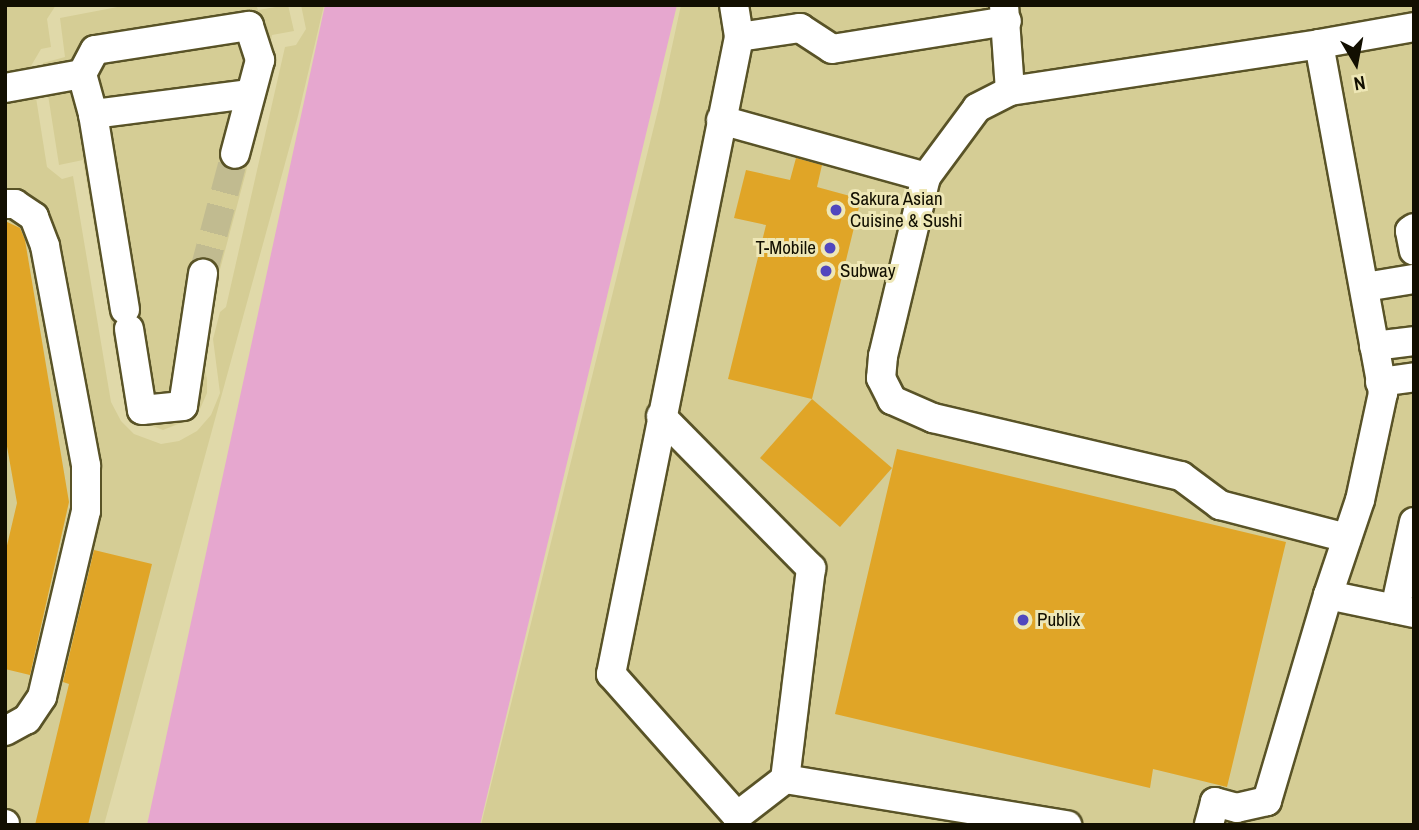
<!DOCTYPE html>
<html>
<head>
<meta charset="utf-8">
<style>
  body { margin:0 }
  #map { position:relative; width:1419px; height:830px; overflow:hidden; background:#e0d9a9; font-family:"Archivo Narrow",sans-serif }
  div>[style] { position:absolute }
  [style*='--x'] { left:calc(var(--x)*1px); top:calc(var(--y)*1px); width:calc(var(--w)*1px); rotate:calc(var(--a)*1deg) }
  .built>* { inset:0; background:#d5cd95 }
  .green>* { inset:0; background:#e6a7cf }
  .building>* { inset:0; background:#e0a527 }
  .minor-tunnel>* { height:28px; margin-top:-14px; transform-origin:0; background:repeating-linear-gradient(90deg,#c1bb90 0 28px,transparent 0 42px) }
  .roads { filter:drop-shadow(2px 0 #595327) drop-shadow(-2px 0 #595327) drop-shadow(0 2px #595327) drop-shadow(0 -2px #595327) }
  .minor>* { height:28px; margin:-14px; padding:0 14px; transform-origin:14px; border-radius:14px; background:#fff }
  .dots>* { width:19px; height:19px; translate:-50% -50%; box-sizing:border-box; border:4px solid #eee7b6; border-radius:50% }
  span { translate:-50% -50%; white-space:nowrap; text-align:center; line-height:1.15; -webkit-text-stroke:6px #eee7b6; paint-order:stroke }
  .poi-label { font-size:19px; color:#120f01 }
  .left { translate:0 -50%; text-align:left }
  .right { translate:-100% -50%; text-align:right }
  .frame { position:absolute; inset:0; border:7px solid #120f01; pointer-events:none }
  .north { position:absolute; left:1321px; top:28px; width:70px; height:70px; -webkit-text-stroke:5px #eee7b6; paint-order:stroke; rotate:170deg; font-size:19px; font-weight:700; line-height:28px; text-align:center; color:#120f01 }
  .north::after { content:''; display:block; margin:auto; width:24px; height:32px; background:#120f01; clip-path:polygon(50% 0,100% 100%,50% 72%,0 100%) }
</style>
</head>
<body>
<div id="map">
  <div class="built">
    <i style="clip-path:polygon(5px 5px,56px 5px,47px 19px,51px 47px,41px 49px,31px 66px,47px 167px,62px 179px,73px 176px,111px 402px,121px 421px,134px 434px,161px 444px,179px 441px,197px 431px,211px 415px,220px 393px,213px 339px,220px 312px,226px 307px,285px 47px,296px 45px,306px 29px,301px 5px,324px 5px,298px 116px,104px 825px,5px 825px)"></i>
    <i style="clip-path:polygon(128px 5px,256px 5px,258px 10px,288px 5px,294px 31px,272px 35px,246px 172px,199px 348px,207px 379px,207px 393px,200px 409px,188px 420px,163px 430px,139px 421px,124px 400px,83px 160px,59px 165px,43px 63px,65px 57px,60px 18px)"></i>
    <i style="clip-path:polygon(681px 5px,1414px 5px,1414px 825px,481px 825px,660px 102px)"></i>
  </div>
  <div class="green">
    <i style="clip-path:polygon(325px 5px,677px 5px,480px 825px,147px 825px)"></i>
  </div>
  <div class="building">
    <i style="clip-path:polygon(796px 158px,822px 165px,817px 187px,861px 199px,812px 399px,728px 379px,766px 225px,734px 218px,746px 170px,790px 180px)"></i>
    <i style="clip-path:polygon(5px 221px,20px 228px,25px 240px,69px 502px,30px 675px,5px 669px,5px 554px,17px 503px,5px 435px)"></i>
    <i style="clip-path:polygon(812px 399px,892px 468px,840px 527px,760px 458px)"></i>
    <i style="clip-path:polygon(897px 449px,1286px 542px,1227px 787px,1153px 769px,1150px 788px,835px 714px)"></i>
    <i style="clip-path:polygon(94px 550px,152px 564px,88px 825px,35px 825px,69px 684px,63px 682px)"></i>
  </div>
  <div class="minor-tunnel">
    <i style="--x:203;--y:274;--w:124;--a:-75.1"></i>
  </div>
  <div class="roads">
    <div class="minor">
      <i style="--x:734;--y:5;--w:32;--a:81"></i>
      <i style="--x:739;--y:37;--w:650;--a:101.36"></i>
      <i style="--x:611;--y:674;--w:190;--a:48.4"></i>
      <i style="--x:737;--y:816;--w:61;--a:-37.6"></i>
      <i style="--x:1004;--y:5;--w:86;--a:86"></i>
      <i style="--x:1010;--y:91;--w:37;--a:153"></i>
      <i style="--x:977;--y:108;--w:86;--a:126.5"></i>
      <i style="--x:926;--y:177;--w:184;--a:103.5"></i>
      <i style="--x:883;--y:356;--w:22;--a:95"></i>
      <i style="--x:881;--y:378;--w:25;--a:63"></i>
      <i style="--x:892;--y:400;--w:45;--a:23.7"></i>
      <i style="--x:933;--y:418;--w:255;--a:13.2"></i>
      <i style="--x:1181;--y:476;--w:49;--a:36.6"></i>
      <i style="--x:1220;--y:505;--w:131;--a:14.6"></i>
      <i style="--x:739;--y:37;--w:62;--a:-8.4"></i>
      <i style="--x:800;--y:28;--w:38;--a:33"></i>
      <i style="--x:832;--y:49;--w:177;--a:-9.1"></i>
      <i style="--x:1319;--y:44;--w:97;--a:-10.1"></i>
      <i style="--x:82;--y:74;--w:27;--a:-62"></i>
      <i style="--x:95;--y:50;--w:156;--a:-8.9"></i>
      <i style="--x:249;--y:26;--w:36;--a:72"></i>
      <i style="--x:260;--y:60;--w:97;--a:104.9"></i>
      <i style="--x:5;--y:88;--w:78;--a:-10.3"></i>
      <i style="--x:82;--y:74;--w:41;--a:74.6"></i>
      <i style="--x:93;--y:114;--w:198;--a:80.7"></i>
      <i style="--x:1010;--y:91;--w:313;--a:-8.6"></i>
      <i style="--x:1319;--y:44;--w:355;--a:79.6"></i>
      <i style="--x:1383;--y:393;--w:109;--a:102.1"></i>
      <i style="--x:1360;--y:500;--w:100;--a:108.6"></i>
      <i style="--x:1328;--y:595;--w:215;--a:106.5"></i>
      <i style="--x:1267;--y:801;--w:31;--a:167"></i>
      <i style="--x:1237;--y:808;--w:23;--a:-165"></i>
      <i style="--x:1215;--y:802;--w:24;--a:105"></i>
      <i style="--x:93;--y:114;--w:158;--a:-7.3"></i>
      <i style="--x:721;--y:120;--w:213;--a:15.5"></i>
      <i style="--x:5;--y:204;--w:10;--a:0"></i>
      <i style="--x:15;--y:204;--w:23;--a:34"></i>
      <i style="--x:34;--y:217;--w:31;--a:69"></i>
      <i style="--x:45;--y:246;--w:224;--a:79.4"></i>
      <i style="--x:86;--y:466;--w:45;--a:90"></i>
      <i style="--x:86;--y:511;--w:191;--a:103.3"></i>
      <i style="--x:42;--y:697;--w:27;--a:124"></i>
      <i style="--x:27;--y:719;--w:25;--a:151"></i>
      <i style="--x:1414;--y:228;--w:5;--a:143"></i>
      <i style="--x:1410;--y:231;--w:20;--a:79"></i>
      <i style="--x:1365;--y:287;--w:50;--a:-9.3"></i>
      <i style="--x:129;--y:329;--w:82;--a:80.9"></i>
      <i style="--x:142;--y:410;--w:41;--a:-5.6"></i>
      <i style="--x:183;--y:406;--w:134;--a:-81.4"></i>
      <i style="--x:1374;--y:346;--w:40;--a:-7.1"></i>
      <i style="--x:1380;--y:382;--w:34;--a:-8"></i>
      <i style="--x:661;--y:416;--w:214;--a:45.4"></i>
      <i style="--x:811;--y:568;--w:213;--a:97"></i>
      <i style="--x:785;--y:779;--w:286;--a:9.3"></i>
      <i style="--x:1328;--y:595;--w:88;--a:11.8"></i>
      <i style="--x:1395;--y:609;--w:89;--a:-77.7"></i>
      <i style="--x:5;--y:824;--w:1;--a:90"></i>
    </div>
  </div>
  <div class="dots">
    <i style="left:836px;top:210px;background:#5147be"></i>
    <i style="left:830px;top:248px;background:#5147be"></i>
    <i style="left:826px;top:271px;background:#5147be"></i>
    <i style="left:1023px;top:620px;background:#5147be"></i>
  </div>
  <div class="poi-label">
    <span class="left" style="left:850px;top:210px">Sakura Asian<br>Cuisine &amp; Sushi</span>
    <span class="right" style="left:816px;top:248px">T-Mobile</span>
    <span class="left" style="left:840px;top:271px">Subway</span>
    <span class="left" style="left:1037px;top:620px">Publix</span>
  </div>
  <div class="frame"></div>
  <div class="north">N</div>
</div>
</body>
</html>
